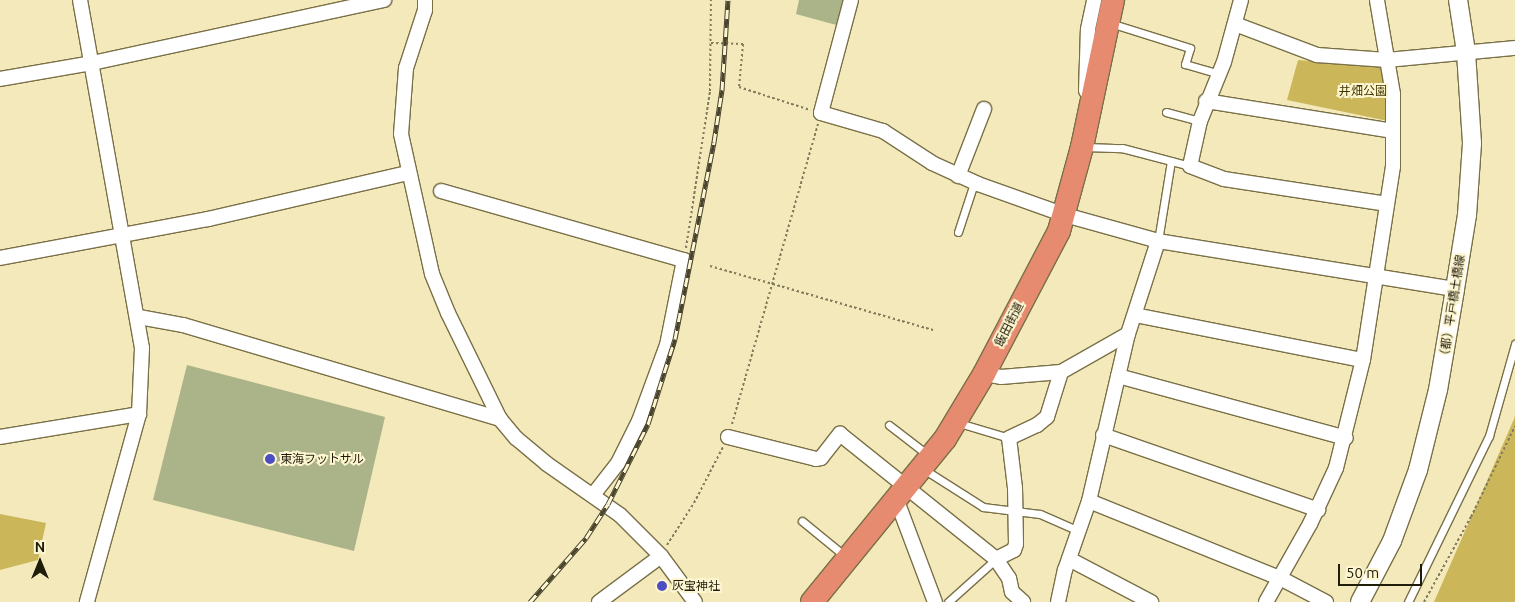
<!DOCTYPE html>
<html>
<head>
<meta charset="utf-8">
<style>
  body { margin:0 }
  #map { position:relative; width:1515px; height:602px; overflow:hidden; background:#f3e9bb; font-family:Ubuntu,"Noto Sans JP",sans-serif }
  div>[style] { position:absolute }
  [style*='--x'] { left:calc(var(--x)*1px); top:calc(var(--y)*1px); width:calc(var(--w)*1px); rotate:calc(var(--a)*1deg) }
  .green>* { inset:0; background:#cbb75a }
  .building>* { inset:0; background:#abb388 }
  .path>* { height:2px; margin-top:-1px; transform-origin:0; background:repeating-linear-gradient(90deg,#817a5b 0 2.5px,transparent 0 5px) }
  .roads { filter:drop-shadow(1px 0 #7a7047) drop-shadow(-1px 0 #7a7047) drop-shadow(0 1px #7a7047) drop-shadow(0 -1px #7a7047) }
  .service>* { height:7px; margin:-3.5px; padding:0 3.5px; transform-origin:3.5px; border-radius:3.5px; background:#fff }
  .minor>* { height:14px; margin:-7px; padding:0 7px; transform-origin:7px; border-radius:7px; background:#fff }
  .tertiary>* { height:18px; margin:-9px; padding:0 9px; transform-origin:9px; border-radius:9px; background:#fff }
  .trunk>* { height:22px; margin:-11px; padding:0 11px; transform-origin:11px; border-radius:11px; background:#e78b70 }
  .rail>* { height:5px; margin-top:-2.5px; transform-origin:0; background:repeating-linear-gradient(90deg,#fef6d1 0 9px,#48432c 0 18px); box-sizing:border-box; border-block:1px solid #48432c }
  .dots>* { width:14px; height:14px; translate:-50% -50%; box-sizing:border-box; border:2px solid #fef6d1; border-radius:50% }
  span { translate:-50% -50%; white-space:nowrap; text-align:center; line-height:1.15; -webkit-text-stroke:4px #fef6d1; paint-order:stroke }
  .park-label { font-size:12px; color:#403500 }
  .street-label { font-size:12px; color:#201c0a }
  .poi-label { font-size:12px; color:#201c0a }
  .left { translate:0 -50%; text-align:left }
  .north { position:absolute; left:15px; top:537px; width:50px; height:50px; -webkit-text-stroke:4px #fef6d1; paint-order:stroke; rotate:0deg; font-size:14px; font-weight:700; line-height:20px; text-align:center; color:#201c0a }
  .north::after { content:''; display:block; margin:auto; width:18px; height:22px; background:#201c0a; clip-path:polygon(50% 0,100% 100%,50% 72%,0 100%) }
  .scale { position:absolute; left:1338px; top:564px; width:84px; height:22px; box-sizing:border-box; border:2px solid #201c0a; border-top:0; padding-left:6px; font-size:15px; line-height:18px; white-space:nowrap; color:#201c0a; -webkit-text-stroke:4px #fef6d1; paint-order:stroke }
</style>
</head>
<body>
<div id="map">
  <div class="green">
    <i style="clip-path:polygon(1298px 60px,1387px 68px,1388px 121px,1287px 100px)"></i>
    <i style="clip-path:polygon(1515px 415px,1515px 602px,1434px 602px,1514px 419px)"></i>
    <i style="clip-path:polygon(0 514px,46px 523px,38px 560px,0 570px)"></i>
  </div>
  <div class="building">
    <i style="clip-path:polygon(799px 0,848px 0,840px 26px,796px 14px)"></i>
    <i style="clip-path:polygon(187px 365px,385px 417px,354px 551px,153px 500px)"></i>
  </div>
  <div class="path">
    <i style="--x:711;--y:43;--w:32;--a:2"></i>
    <i style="--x:743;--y:44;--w:43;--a:95.3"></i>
    <i style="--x:739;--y:87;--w:75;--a:17.9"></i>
    <i style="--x:686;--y:248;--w:159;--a:-81.3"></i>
    <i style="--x:710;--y:91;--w:91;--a:-89.4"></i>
    <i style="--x:710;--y:266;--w:232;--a:16"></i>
    <i style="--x:732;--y:424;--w:312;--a:-74"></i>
    <i style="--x:667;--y:545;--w:50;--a:-57.3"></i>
    <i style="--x:694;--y:503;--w:63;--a:-62.6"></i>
    <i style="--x:1424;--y:602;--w:97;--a:-61.1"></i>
    <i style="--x:1471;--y:517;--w:101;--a:-64.2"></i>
  </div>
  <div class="roads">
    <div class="service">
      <i style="--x:1110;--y:23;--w:84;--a:17.4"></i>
      <i style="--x:1190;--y:48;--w:17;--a:107"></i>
      <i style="--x:1185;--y:64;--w:33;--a:16"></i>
      <i style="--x:1166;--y:112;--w:35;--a:15"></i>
      <i style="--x:1085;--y:147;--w:37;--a:2"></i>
      <i style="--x:1122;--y:148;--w:70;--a:14.8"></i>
      <i style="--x:958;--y:232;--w:52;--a:-71.9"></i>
      <i style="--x:1158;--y:241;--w:81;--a:-80.8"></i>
      <i style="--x:959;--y:423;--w:52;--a:16.7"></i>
      <i style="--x:889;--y:425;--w:49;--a:37.6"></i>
      <i style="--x:925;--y:470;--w:69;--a:32.5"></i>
      <i style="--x:983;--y:507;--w:57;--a:7"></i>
      <i style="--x:1040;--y:514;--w:43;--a:23.6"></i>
      <i style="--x:802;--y:521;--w:57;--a:39.3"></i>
      <i style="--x:948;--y:602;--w:64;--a:-41.9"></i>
      <i style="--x:1408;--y:602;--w:185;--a:-64"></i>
      <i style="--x:1489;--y:436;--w:96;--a:-74.2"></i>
    </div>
    <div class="minor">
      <i style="--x:80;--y:0;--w:353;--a:79.9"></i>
      <i style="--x:142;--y:348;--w:66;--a:92.6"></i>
      <i style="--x:139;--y:414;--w:195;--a:105.5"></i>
      <i style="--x:425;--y:0;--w:10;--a:90"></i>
      <i style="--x:425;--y:10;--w:61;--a:108.1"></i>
      <i style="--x:406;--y:68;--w:66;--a:94.3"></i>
      <i style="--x:401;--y:134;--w:143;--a:77.5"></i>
      <i style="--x:432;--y:274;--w:42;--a:67.7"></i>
      <i style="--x:448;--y:313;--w:118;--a:63.9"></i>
      <i style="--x:500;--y:419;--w:25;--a:50"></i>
      <i style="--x:516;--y:438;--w:40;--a:40"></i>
      <i style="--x:547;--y:464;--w:89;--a:34.9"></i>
      <i style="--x:620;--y:515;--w:58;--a:45"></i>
      <i style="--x:661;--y:556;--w:57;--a:53.5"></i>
      <i style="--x:851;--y:0;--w:117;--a:104.9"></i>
      <i style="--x:821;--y:113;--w:65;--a:16.2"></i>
      <i style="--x:883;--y:131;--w:59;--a:33.1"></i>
      <i style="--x:932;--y:163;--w:51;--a:24.5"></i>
      <i style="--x:978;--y:184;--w:92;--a:19.6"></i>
      <i style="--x:1065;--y:215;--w:97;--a:15.6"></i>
      <i style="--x:1158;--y:241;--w:301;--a:9.2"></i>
      <i style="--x:1241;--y:0;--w:64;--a:105.3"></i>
      <i style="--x:1224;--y:62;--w:64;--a:112.1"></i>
      <i style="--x:1200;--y:121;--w:46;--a:102.5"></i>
      <i style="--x:1190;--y:166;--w:36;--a:21"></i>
      <i style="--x:1224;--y:179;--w:165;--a:8.7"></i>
      <i style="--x:1235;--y:24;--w:88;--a:20.7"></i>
      <i style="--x:1317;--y:55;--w:70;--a:4.1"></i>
      <i style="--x:1387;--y:60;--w:129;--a:-5.4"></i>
      <i style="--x:0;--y:79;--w:93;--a:-9.9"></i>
      <i style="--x:92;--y:63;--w:299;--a:-12.2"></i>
      <i style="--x:1086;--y:91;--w:62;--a:-88.2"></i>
      <i style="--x:1088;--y:29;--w:30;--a:-78"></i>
      <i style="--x:1206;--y:101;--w:189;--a:9.1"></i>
      <i style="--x:958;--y:176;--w:72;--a:-68.8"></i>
      <i style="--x:441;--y:191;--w:253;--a:15.9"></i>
      <i style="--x:684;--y:260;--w:87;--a:101.3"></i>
      <i style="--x:667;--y:345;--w:81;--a:110.2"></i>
      <i style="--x:639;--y:421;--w:47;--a:116.6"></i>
      <i style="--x:618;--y:463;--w:39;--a:128"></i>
      <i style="--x:0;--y:258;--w:212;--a:-10.6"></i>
      <i style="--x:208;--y:219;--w:205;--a:-13"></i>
      <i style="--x:1135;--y:315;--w:232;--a:11.2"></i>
      <i style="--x:139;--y:317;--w:45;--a:10.3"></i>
      <i style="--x:183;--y:325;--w:331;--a:16.5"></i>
      <i style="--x:984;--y:374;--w:17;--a:10"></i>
      <i style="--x:1001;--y:377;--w:60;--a:-4.8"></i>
      <i style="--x:1118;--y:376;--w:236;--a:15.2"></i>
      <i style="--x:1103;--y:435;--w:228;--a:19.2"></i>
      <i style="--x:0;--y:437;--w:141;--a:-9.4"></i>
      <i style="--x:728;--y:437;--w:91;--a:14"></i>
      <i style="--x:816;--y:459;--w:5;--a:-11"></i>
      <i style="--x:821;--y:458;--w:31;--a:-52"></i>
      <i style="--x:840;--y:434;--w:200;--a:38.7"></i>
      <i style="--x:996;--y:559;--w:20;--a:-27"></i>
      <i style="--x:1014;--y:550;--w:6;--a:-72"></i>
      <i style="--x:1016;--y:544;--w:56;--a:-91"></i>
      <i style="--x:1015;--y:488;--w:50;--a:-96.8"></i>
      <i style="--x:1009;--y:438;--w:31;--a:-25"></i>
      <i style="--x:1037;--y:425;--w:13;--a:-39"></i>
      <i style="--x:1047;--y:417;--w:47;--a:-72.7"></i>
      <i style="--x:1061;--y:372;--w:77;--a:-29.6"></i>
      <i style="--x:897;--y:501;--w:108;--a:69.4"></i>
      <i style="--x:1089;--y:501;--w:206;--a:22"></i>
      <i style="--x:1280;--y:578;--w:52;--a:27.6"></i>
      <i style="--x:996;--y:559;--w:23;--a:56"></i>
      <i style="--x:1009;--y:578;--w:14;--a:78"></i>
      <i style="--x:1012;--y:592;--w:15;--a:42"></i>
      <i style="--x:1069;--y:559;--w:93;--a:27.7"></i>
      <i style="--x:599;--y:602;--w:77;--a:-36.6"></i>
      <i style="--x:1058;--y:602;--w:33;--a:-78"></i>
      <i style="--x:1065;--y:570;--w:73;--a:-70.8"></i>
      <i style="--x:1089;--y:501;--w:171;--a:-76.9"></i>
      <i style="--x:1128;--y:334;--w:98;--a:-72.1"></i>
      <i style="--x:1266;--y:602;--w:90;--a:-60.6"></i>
      <i style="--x:1310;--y:524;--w:62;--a:-65.1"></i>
      <i style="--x:1336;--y:468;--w:111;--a:-76"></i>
      <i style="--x:1363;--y:360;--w:196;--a:-81.2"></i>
      <i style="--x:1393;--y:166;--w:72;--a:-90"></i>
      <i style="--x:1393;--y:94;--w:95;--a:-99.7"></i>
    </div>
    <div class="tertiary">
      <i style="--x:1360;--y:602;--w:69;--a:-62.3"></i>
      <i style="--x:1392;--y:541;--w:76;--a:-69.9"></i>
      <i style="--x:1418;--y:470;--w:82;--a:-76"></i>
      <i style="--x:1438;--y:390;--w:102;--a:-80.4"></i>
      <i style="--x:1455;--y:289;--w:75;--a:-80.8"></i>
      <i style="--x:1467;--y:215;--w:72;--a:-86"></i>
      <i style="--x:1472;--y:143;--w:91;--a:-93.8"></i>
      <i style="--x:1466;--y:52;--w:53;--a:-98.7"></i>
    </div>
    <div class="trunk">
      <i style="--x:812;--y:602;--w:210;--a:-50.8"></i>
      <i style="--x:945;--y:439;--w:76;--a:-59"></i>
      <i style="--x:984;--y:374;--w:161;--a:-62.3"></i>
      <i style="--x:1059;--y:231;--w:87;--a:-74.7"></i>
      <i style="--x:1082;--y:147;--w:150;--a:-78.1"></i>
    </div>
  </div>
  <div class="rail">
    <i style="--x:530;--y:602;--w:85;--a:-48.8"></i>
    <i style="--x:586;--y:538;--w:40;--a:-57.1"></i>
    <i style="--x:608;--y:504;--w:89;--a:-63.4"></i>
    <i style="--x:648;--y:424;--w:89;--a:-72.4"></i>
    <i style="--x:675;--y:339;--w:201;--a:-78.8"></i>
    <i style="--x:714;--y:142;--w:53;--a:-81.3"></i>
    <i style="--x:722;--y:90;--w:90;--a:-86.2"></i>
  </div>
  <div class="dots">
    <i style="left:270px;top:459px;background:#4c4dc3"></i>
    <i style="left:662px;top:586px;background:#4c4dc3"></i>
  </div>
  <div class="park-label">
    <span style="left:1363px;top:91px">井畑公園</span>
  </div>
  <div class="street-label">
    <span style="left:1452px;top:308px;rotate:-81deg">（都）平戸橋土橋線</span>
    <span style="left:1009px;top:324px;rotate:-63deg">飯田街道</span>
  </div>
  <div class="poi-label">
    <span class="left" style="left:280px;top:459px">東海フットサル</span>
    <span class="left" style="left:672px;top:586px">灰宝神社</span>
  </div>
  <div class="north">N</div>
  <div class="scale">50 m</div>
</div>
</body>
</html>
